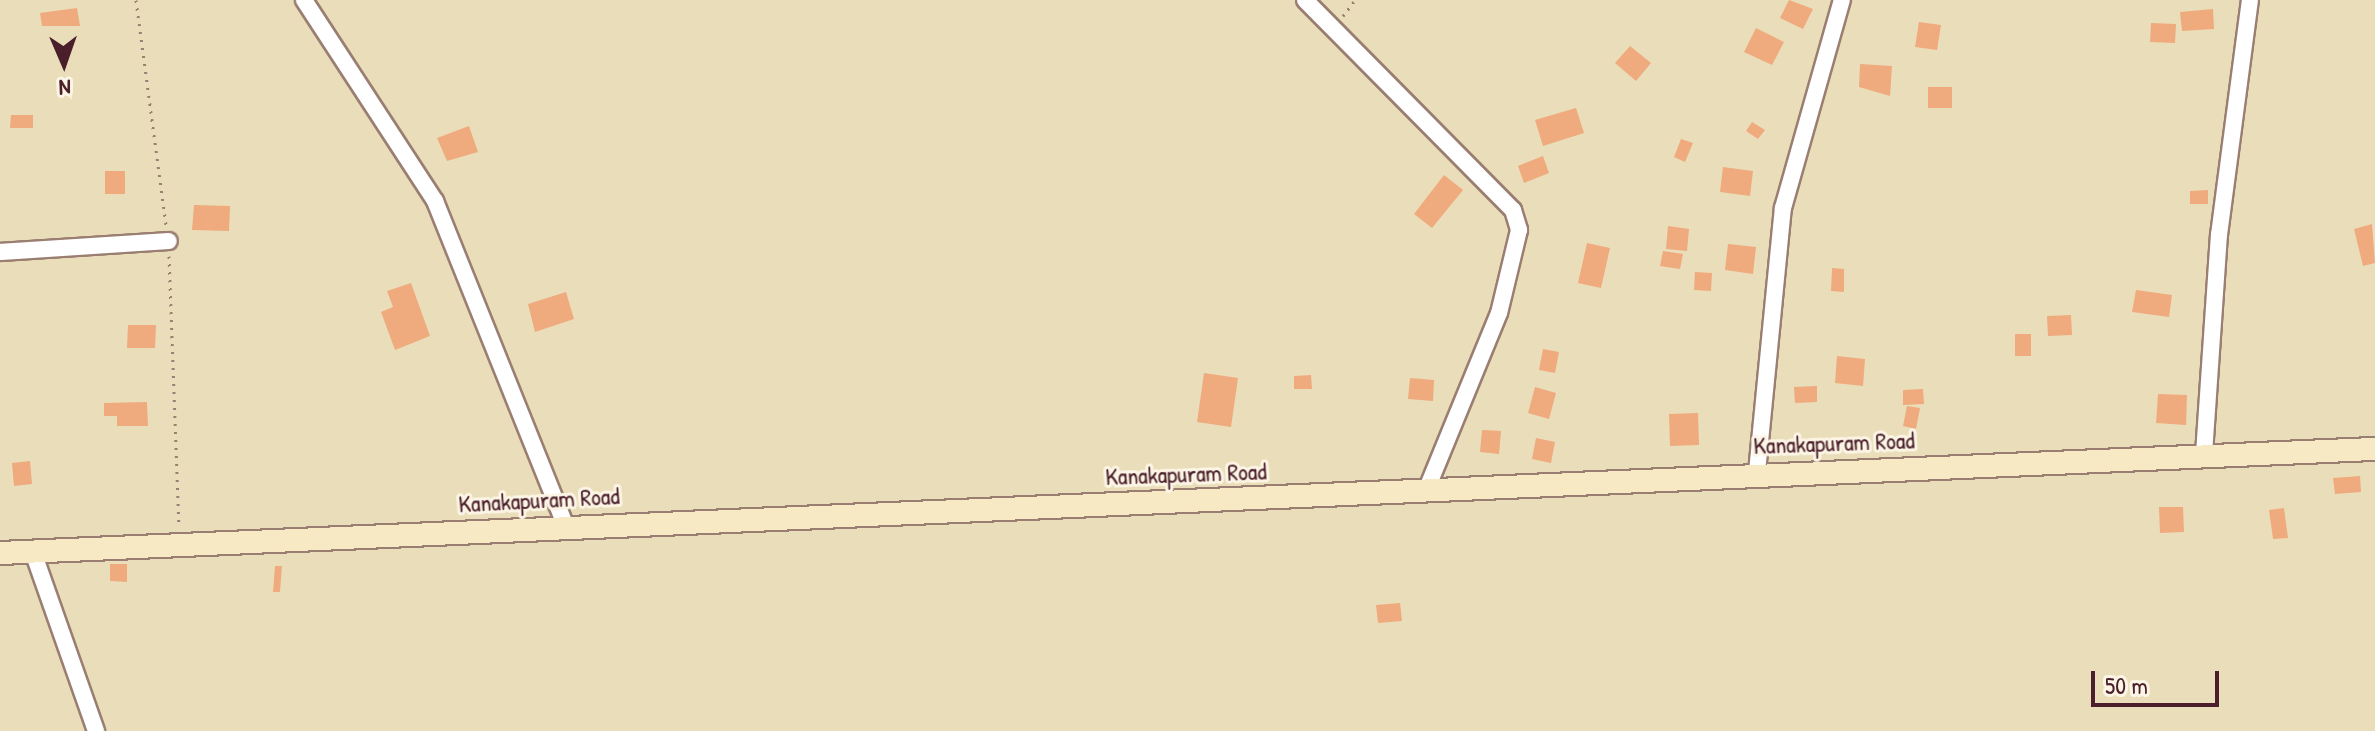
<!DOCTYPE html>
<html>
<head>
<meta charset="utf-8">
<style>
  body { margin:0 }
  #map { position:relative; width:2375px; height:731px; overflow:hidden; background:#eadeba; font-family:"Patrick Hand",sans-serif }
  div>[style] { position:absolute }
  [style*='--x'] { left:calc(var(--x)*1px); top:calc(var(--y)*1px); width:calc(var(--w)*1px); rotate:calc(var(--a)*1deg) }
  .building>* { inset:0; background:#efaa7e }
  .path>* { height:3px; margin-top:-1.5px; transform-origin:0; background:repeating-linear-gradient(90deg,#9a7e72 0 2px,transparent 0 8px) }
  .roads { filter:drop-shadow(2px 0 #9a7e72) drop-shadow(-2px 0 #9a7e72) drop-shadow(0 2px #9a7e72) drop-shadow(0 -2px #9a7e72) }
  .street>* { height:16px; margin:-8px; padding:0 8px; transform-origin:8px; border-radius:8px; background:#fff }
  .secondary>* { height:22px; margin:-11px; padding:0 11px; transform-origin:11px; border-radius:11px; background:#f7e9c3 }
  span { translate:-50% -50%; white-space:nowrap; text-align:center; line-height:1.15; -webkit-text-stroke:6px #fcf5e5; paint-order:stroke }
  .street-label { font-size:24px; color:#4a1f2b }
  .north { position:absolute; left:24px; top:24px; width:80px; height:80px; -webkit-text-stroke:6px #fcf5e5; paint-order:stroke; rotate:178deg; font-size:22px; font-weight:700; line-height:32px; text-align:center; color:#4a1f2b }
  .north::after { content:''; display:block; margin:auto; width:28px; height:36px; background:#4a1f2b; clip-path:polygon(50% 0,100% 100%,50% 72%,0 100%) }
  .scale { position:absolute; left:2091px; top:671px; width:128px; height:36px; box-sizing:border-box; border:4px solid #4a1f2b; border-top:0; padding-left:10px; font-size:24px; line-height:28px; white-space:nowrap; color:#4a1f2b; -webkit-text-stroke:6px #fcf5e5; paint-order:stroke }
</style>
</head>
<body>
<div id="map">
  <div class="building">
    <i style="clip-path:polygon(1789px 0,1813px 9px,1803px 29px,1780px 18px)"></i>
    <i style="clip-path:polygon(77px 8px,80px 26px,42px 26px,40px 13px)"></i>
    <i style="clip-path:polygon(2213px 9px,2214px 29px,2182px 31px,2180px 12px)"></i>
    <i style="clip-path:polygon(1919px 22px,1941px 25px,1937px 50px,1915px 47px)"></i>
    <i style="clip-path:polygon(2151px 23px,2176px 24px,2175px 43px,2150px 42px)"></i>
    <i style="clip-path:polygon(1756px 28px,1784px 42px,1772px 65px,1744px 52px)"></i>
    <i style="clip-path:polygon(1630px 46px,1651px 63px,1636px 81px,1615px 63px)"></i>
    <i style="clip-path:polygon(1860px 64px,1892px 66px,1890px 96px,1859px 87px)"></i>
    <i style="clip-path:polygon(1928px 87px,1952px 87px,1952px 108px,1928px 108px)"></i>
    <i style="clip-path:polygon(1576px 108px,1584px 133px,1543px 146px,1535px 120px)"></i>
    <i style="clip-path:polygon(11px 115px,33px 115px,33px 128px,10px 128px)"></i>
    <i style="clip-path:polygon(1752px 122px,1765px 130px,1758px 139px,1746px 131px)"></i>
    <i style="clip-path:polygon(469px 126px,478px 152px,447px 161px,437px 138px)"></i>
    <i style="clip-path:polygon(1681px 139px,1693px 143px,1685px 162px,1674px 157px)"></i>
    <i style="clip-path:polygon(1543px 156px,1549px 173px,1524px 183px,1518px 166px)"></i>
    <i style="clip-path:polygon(1723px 167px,1753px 171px,1750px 196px,1720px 192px)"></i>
    <i style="clip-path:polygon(105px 171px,125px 171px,125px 194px,105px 194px)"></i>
    <i style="clip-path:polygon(1444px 175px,1463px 190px,1432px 228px,1414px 214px)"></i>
    <i style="clip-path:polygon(2208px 190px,2208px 204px,2190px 204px,2190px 191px)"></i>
    <i style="clip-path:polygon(194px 205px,230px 206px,229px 231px,192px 230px)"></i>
    <i style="clip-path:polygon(2372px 224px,2375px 263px,2363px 266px,2354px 229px)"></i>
    <i style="clip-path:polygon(1668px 226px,1689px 229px,1687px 251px,1666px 249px)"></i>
    <i style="clip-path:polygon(1587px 243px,1610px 248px,1601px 288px,1578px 283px)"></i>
    <i style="clip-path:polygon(1728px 244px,1756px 247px,1753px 274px,1725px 270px)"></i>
    <i style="clip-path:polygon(1663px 251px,1683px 254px,1680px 269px,1660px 266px)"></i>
    <i style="clip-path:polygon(1832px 268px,1844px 269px,1844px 292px,1831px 291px)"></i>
    <i style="clip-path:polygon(1695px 272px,1712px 273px,1711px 291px,1694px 290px)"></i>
    <i style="clip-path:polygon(411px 283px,430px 336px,395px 350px,381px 312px,393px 307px,387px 291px)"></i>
    <i style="clip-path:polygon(2136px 290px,2172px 295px,2169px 317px,2132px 312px)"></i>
    <i style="clip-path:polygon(566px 292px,574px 319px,535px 332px,528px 304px)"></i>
    <i style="clip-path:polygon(2071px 315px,2072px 335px,2048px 336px,2047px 316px)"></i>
    <i style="clip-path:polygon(128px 325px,156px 325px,155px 348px,127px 348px)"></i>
    <i style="clip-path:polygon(2015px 334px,2031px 334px,2031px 356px,2015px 356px)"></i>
    <i style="clip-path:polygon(1543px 349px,1559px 352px,1555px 373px,1539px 370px)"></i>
    <i style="clip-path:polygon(1837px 356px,1865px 359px,1863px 386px,1835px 383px)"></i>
    <i style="clip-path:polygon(1204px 373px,1238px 378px,1231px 427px,1197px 422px)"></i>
    <i style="clip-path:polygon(1311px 375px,1312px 389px,1294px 389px,1294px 376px)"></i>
    <i style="clip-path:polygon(1410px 378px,1434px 380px,1433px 401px,1408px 399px)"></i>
    <i style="clip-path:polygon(1817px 386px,1817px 402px,1795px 403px,1794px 387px)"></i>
    <i style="clip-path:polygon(1535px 387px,1556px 393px,1549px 419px,1528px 413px)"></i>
    <i style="clip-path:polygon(1923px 389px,1924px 404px,1903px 405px,1903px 390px)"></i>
    <i style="clip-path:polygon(2158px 394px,2187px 395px,2186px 425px,2156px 423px)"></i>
    <i style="clip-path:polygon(147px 402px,148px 426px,117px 426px,117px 416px,104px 416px,104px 403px)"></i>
    <i style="clip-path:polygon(1907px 406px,1920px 408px,1916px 429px,1903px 426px)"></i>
    <i style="clip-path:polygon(1698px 413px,1699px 445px,1670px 446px,1669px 414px)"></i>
    <i style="clip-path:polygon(1482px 430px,1501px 431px,1499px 454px,1480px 452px)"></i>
    <i style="clip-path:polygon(1536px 438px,1555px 442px,1551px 463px,1532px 459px)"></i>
    <i style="clip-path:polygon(30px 461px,32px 484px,14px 486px,12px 463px)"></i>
    <i style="clip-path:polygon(2360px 476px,2361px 492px,2335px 494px,2333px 478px)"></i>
    <i style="clip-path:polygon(2159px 507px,2183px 507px,2184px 532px,2160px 533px)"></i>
    <i style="clip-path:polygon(2284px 508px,2288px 538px,2273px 539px,2269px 510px)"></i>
    <i style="clip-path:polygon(110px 564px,127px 564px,127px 582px,110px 581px)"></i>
    <i style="clip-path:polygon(275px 566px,282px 566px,280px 592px,273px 592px)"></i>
    <i style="clip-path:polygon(1400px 603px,1402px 621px,1378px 623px,1376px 605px)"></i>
  </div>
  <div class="path">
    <i style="--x:136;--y:0;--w:227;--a:82.4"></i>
    <i style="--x:1343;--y:16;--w:20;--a:-53"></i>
    <i style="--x:169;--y:256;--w:268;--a:87.9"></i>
  </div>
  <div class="roads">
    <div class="street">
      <i style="--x:304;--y:0;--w:240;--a:56.9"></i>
      <i style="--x:435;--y:201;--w:349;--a:68.1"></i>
      <i style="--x:1305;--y:0;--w:296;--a:45.3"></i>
      <i style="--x:1513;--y:210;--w:21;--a:73"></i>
      <i style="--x:1519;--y:230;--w:85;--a:103.5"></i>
      <i style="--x:1499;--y:313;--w:192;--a:112.3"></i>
      <i style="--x:0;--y:252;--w:169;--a:-3.7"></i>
      <i style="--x:2204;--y:454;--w:220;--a:-86.1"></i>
      <i style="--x:2219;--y:235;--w:237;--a:-82.5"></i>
      <i style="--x:1757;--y:472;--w:265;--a:-84.4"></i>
      <i style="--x:1783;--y:208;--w:216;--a:-74.2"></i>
      <i style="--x:33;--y:552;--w:190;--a:70.6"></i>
    </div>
    <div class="secondary">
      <i style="--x:0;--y:553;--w:2377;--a:-2.51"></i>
    </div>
  </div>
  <div class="street-label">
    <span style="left:1834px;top:443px;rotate:-2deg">Kanakapuram Road</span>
    <span style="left:1186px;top:474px;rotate:-2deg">Kanakapuram Road</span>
    <span style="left:539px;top:500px;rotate:-3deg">Kanakapuram Road</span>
  </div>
  <div class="north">N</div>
  <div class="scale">50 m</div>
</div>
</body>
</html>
